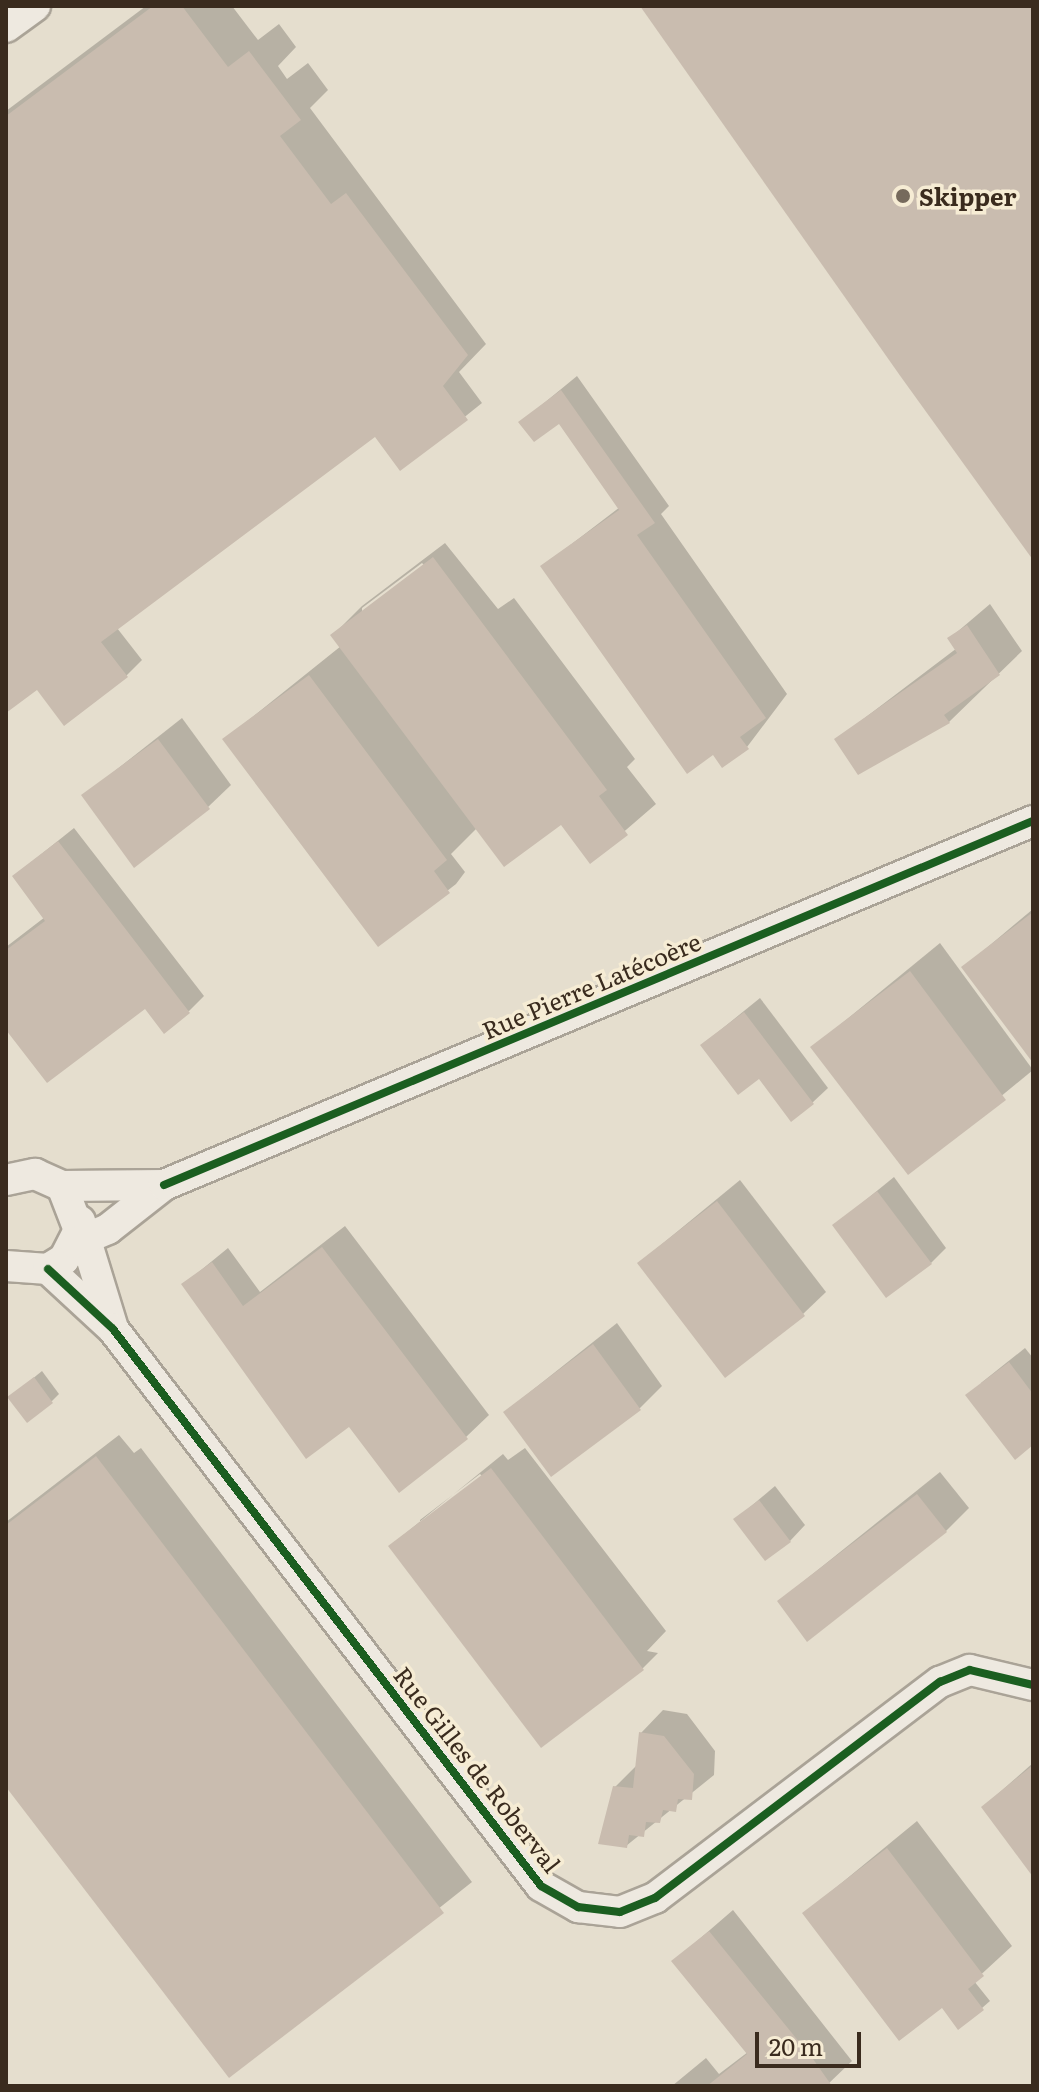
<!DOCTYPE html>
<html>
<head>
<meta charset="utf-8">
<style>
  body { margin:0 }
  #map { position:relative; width:1039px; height:2092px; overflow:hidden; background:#e5dece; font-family:Literata,serif }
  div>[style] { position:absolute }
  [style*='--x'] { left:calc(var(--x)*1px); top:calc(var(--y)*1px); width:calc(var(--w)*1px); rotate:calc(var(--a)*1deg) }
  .shadow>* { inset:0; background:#0003 }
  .building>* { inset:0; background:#c9bcaf }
  .roads { filter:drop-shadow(2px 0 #aaa397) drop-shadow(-2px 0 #aaa397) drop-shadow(0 2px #aaa397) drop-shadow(0 -2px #aaa397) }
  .minor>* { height:30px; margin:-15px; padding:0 15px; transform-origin:15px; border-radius:15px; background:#eee9e0 }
  .cycleway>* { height:8px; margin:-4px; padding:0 4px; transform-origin:4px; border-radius:4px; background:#1b5e20 }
  .dots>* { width:22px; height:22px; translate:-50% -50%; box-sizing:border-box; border:4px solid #f6ecd4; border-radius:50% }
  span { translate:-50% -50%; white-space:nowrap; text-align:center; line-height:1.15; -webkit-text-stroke:7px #f6ecd4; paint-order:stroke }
  .poi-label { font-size:24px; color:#3a2b1e; font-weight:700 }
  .left { translate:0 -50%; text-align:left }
  .street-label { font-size:24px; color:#3a2b1e }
  .frame { position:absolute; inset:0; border:8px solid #3a2b1e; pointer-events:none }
  .scale { position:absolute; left:755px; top:2032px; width:106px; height:36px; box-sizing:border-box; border:4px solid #3a2b1e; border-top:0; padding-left:10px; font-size:24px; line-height:28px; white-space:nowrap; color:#3a2b1e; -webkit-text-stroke:6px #f6ecd4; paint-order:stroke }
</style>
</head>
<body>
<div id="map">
  <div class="shadow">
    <i style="clip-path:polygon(146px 6px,232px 6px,258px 40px,279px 24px,296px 47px,278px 66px,287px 79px,308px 63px,328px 90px,310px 108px,486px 344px,459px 372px,482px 403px,401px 468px,382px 429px,117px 628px,142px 660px,126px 676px,38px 687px,6px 711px,6px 111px)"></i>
    <i style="clip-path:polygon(577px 376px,669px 506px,661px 514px,787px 694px,747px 747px,543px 566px,620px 507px,560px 422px,521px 422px)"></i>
    <i style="clip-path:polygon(evenodd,445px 543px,498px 609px,514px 598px,635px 759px,627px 767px,656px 804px,590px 861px,561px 822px,477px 828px,451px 854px,465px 872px,456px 884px,378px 945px,225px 739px,341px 646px,333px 635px,362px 606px,445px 543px,422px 563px,425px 566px,362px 613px,362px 608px,422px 563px)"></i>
    <i style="clip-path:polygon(990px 604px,1022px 651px,949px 722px,837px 739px,957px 648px,950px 638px)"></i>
    <i style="clip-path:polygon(182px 718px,231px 785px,208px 807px,83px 796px)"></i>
    <i style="clip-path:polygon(74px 828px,204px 996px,189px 1011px,145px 1006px,6px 1026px,6px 947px,45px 917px,14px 876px)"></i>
    <i style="clip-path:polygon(1033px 909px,1033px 1059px,964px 967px)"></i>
    <i style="clip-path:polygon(940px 943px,1033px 1070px,909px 1172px,813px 1047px)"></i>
    <i style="clip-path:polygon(760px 998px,828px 1088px,812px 1103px,702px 1045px)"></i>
    <i style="clip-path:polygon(894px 1177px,946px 1248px,931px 1263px,835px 1225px)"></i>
    <i style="clip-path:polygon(740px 1180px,826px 1292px,803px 1314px,639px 1263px)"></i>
    <i style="clip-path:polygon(345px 1226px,489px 1415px,466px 1437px,350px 1424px,184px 1284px,228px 1248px,260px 1292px)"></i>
    <i style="clip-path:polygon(617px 1323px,662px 1386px,640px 1408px,505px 1412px)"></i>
    <i style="clip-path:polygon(1025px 1348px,1033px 1358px,1033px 1443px,981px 1383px)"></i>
    <i style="clip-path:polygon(42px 1371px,59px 1394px,52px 1401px,10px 1397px)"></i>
    <i style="clip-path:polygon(119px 1435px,134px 1453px,141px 1448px,472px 1882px,229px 2075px,6px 1784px,6px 1522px)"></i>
    <i style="clip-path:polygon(evenodd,525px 1448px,666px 1631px,647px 1651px,658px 1653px,643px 1668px,542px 1745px,390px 1546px,503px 1454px,508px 1460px,525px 1448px,480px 1474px,483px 1477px,420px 1525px,420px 1520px,480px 1474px)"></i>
    <i style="clip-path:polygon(940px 1472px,969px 1508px,946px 1531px,779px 1601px)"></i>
    <i style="clip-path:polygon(775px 1486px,805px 1525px,790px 1541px,736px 1519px)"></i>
    <i style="clip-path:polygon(663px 1710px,687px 1714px,715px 1751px,714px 1775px,626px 1846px,615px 1787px,637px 1765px,641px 1733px)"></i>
    <i style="clip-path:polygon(1033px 1763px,1033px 1874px,983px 1807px)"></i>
    <i style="clip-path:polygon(917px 1821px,1012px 1946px,974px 1981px,990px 2001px,982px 2008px,945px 2009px,805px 1913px)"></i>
    <i style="clip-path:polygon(733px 1910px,852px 2061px,826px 2086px,672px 2086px,706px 2058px,719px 2074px,748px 2052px,674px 1961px)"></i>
  </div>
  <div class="building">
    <i style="clip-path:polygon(153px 6px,182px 6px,228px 67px,249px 51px,301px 120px,280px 136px,331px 204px,346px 193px,468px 355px,443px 386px,468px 420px,400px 471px,375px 437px,101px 642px,128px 677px,64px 726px,37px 690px,6px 713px,6px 116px)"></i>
    <i style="clip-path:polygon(640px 6px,1033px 6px,1033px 560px,901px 377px)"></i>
    <i style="clip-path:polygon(561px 390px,655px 523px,637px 535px,766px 718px,740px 737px,749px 749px,722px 768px,713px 755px,687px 774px,540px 566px,619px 510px,559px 424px,534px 442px,518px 422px)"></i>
    <i style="clip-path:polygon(433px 557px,607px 790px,599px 796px,628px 835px,590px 864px,561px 825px,504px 867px,330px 635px)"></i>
    <i style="clip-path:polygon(967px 625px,1000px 675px,944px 715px,950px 723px,858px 775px,834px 739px,957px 653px,947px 638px)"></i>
    <i style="clip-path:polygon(309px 675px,447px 860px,434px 871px,450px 893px,378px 947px,222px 739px)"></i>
    <i style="clip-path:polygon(158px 739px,210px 809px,134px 868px,81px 795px)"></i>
    <i style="clip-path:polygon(58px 841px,190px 1013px,164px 1034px,145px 1009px,47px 1083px,6px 1030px,6px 950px,45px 921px,12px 876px)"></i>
    <i style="clip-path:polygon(1033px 912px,1033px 1063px,961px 967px)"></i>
    <i style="clip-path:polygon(910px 971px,1006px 1100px,908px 1175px,810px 1047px)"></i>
    <i style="clip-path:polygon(744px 1012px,814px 1104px,791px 1122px,759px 1079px,738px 1095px,700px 1045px)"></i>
    <i style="clip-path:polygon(877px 1191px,932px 1264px,886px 1298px,832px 1225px)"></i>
    <i style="clip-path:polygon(717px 1201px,805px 1316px,725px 1378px,637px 1263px)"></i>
    <i style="clip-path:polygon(322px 1247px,468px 1439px,399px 1493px,349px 1427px,306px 1459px,181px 1284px,212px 1262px,243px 1306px)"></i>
    <i style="clip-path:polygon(593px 1344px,641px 1410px,551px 1477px,503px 1412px)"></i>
    <i style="clip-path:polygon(1009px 1362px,1033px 1394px,1033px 1445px,1015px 1460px,965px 1395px)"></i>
    <i style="clip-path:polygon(34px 1377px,53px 1403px,27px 1423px,7px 1397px)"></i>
    <i style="clip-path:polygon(96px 1456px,444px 1913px,229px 2078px,6px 1787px,6px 1525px)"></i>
    <i style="clip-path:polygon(491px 1468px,644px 1670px,541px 1748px,388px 1546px)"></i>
    <i style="clip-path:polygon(917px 1494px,947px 1532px,807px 1642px,777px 1601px)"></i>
    <i style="clip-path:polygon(759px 1500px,791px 1542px,765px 1561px,733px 1519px)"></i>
    <i style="clip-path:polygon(639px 1732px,664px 1736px,694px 1774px,692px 1800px,678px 1799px,676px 1812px,663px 1810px,660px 1823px,646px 1822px,644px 1837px,629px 1835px,627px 1848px,598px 1844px,613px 1786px,633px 1788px)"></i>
    <i style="clip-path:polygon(1033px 1765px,1033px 1877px,981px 1807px)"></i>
    <i style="clip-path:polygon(887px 1848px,984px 1976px,968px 1989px,984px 2010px,958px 2030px,942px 2008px,899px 2041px,802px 1913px)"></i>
    <i style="clip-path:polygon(709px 1931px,813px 2059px,832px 2086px,707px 2086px,747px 2054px,671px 1961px)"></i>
  </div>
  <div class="roads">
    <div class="minor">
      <i style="--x:6;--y:27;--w:36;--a:-36"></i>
      <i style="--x:6;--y:1180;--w:30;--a:-12"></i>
      <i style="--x:35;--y:1174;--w:30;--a:24"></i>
      <i style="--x:62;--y:1186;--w:47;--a:68.9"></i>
      <i style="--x:79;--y:1230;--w:33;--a:117"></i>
      <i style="--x:64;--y:1259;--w:19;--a:148"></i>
      <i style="--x:48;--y:1269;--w:42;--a:-175.9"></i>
      <i style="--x:62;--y:1186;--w:102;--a:-0.6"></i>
      <i style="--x:80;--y:1221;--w:112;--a:72.9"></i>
      <i style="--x:75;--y:1243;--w:36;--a:-23"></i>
      <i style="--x:108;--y:1229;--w:71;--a:-38.2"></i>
      <i style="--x:164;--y:1185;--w:942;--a:-22.73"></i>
      <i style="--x:48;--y:1269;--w:88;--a:42.7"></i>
      <i style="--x:113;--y:1329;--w:702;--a:52.46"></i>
      <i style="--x:541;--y:1886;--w:43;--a:29.6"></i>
      <i style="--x:578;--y:1907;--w:42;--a:6.8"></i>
      <i style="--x:620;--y:1912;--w:38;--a:-22"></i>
      <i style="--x:655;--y:1898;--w:358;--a:-37.2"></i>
      <i style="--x:940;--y:1682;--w:32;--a:-22"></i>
      <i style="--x:970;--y:1670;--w:65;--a:13.4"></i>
    </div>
  </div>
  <div class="cycleway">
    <i style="--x:164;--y:1185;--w:942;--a:-22.73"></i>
    <i style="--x:48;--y:1269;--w:88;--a:42.7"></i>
    <i style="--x:113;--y:1329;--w:702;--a:52.46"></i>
    <i style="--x:541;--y:1886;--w:43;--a:29.6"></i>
    <i style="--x:578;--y:1907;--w:42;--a:6.8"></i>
    <i style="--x:620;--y:1912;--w:38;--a:-22"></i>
    <i style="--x:655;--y:1898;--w:358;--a:-37.2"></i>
    <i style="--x:940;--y:1682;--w:32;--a:-22"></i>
    <i style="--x:970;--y:1670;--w:65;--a:13.4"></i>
  </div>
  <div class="dots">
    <i style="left:903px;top:196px;background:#766a5c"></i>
  </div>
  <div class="poi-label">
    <span class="left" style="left:919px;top:196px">Skipper</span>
  </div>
  <div class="street-label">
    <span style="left:591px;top:985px;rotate:-23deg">Rue Pierre Latécoère</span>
    <span style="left:478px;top:1769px;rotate:52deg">Rue Gilles de Roberval</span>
  </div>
  <div class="frame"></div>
  <div class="scale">20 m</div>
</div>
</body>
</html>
